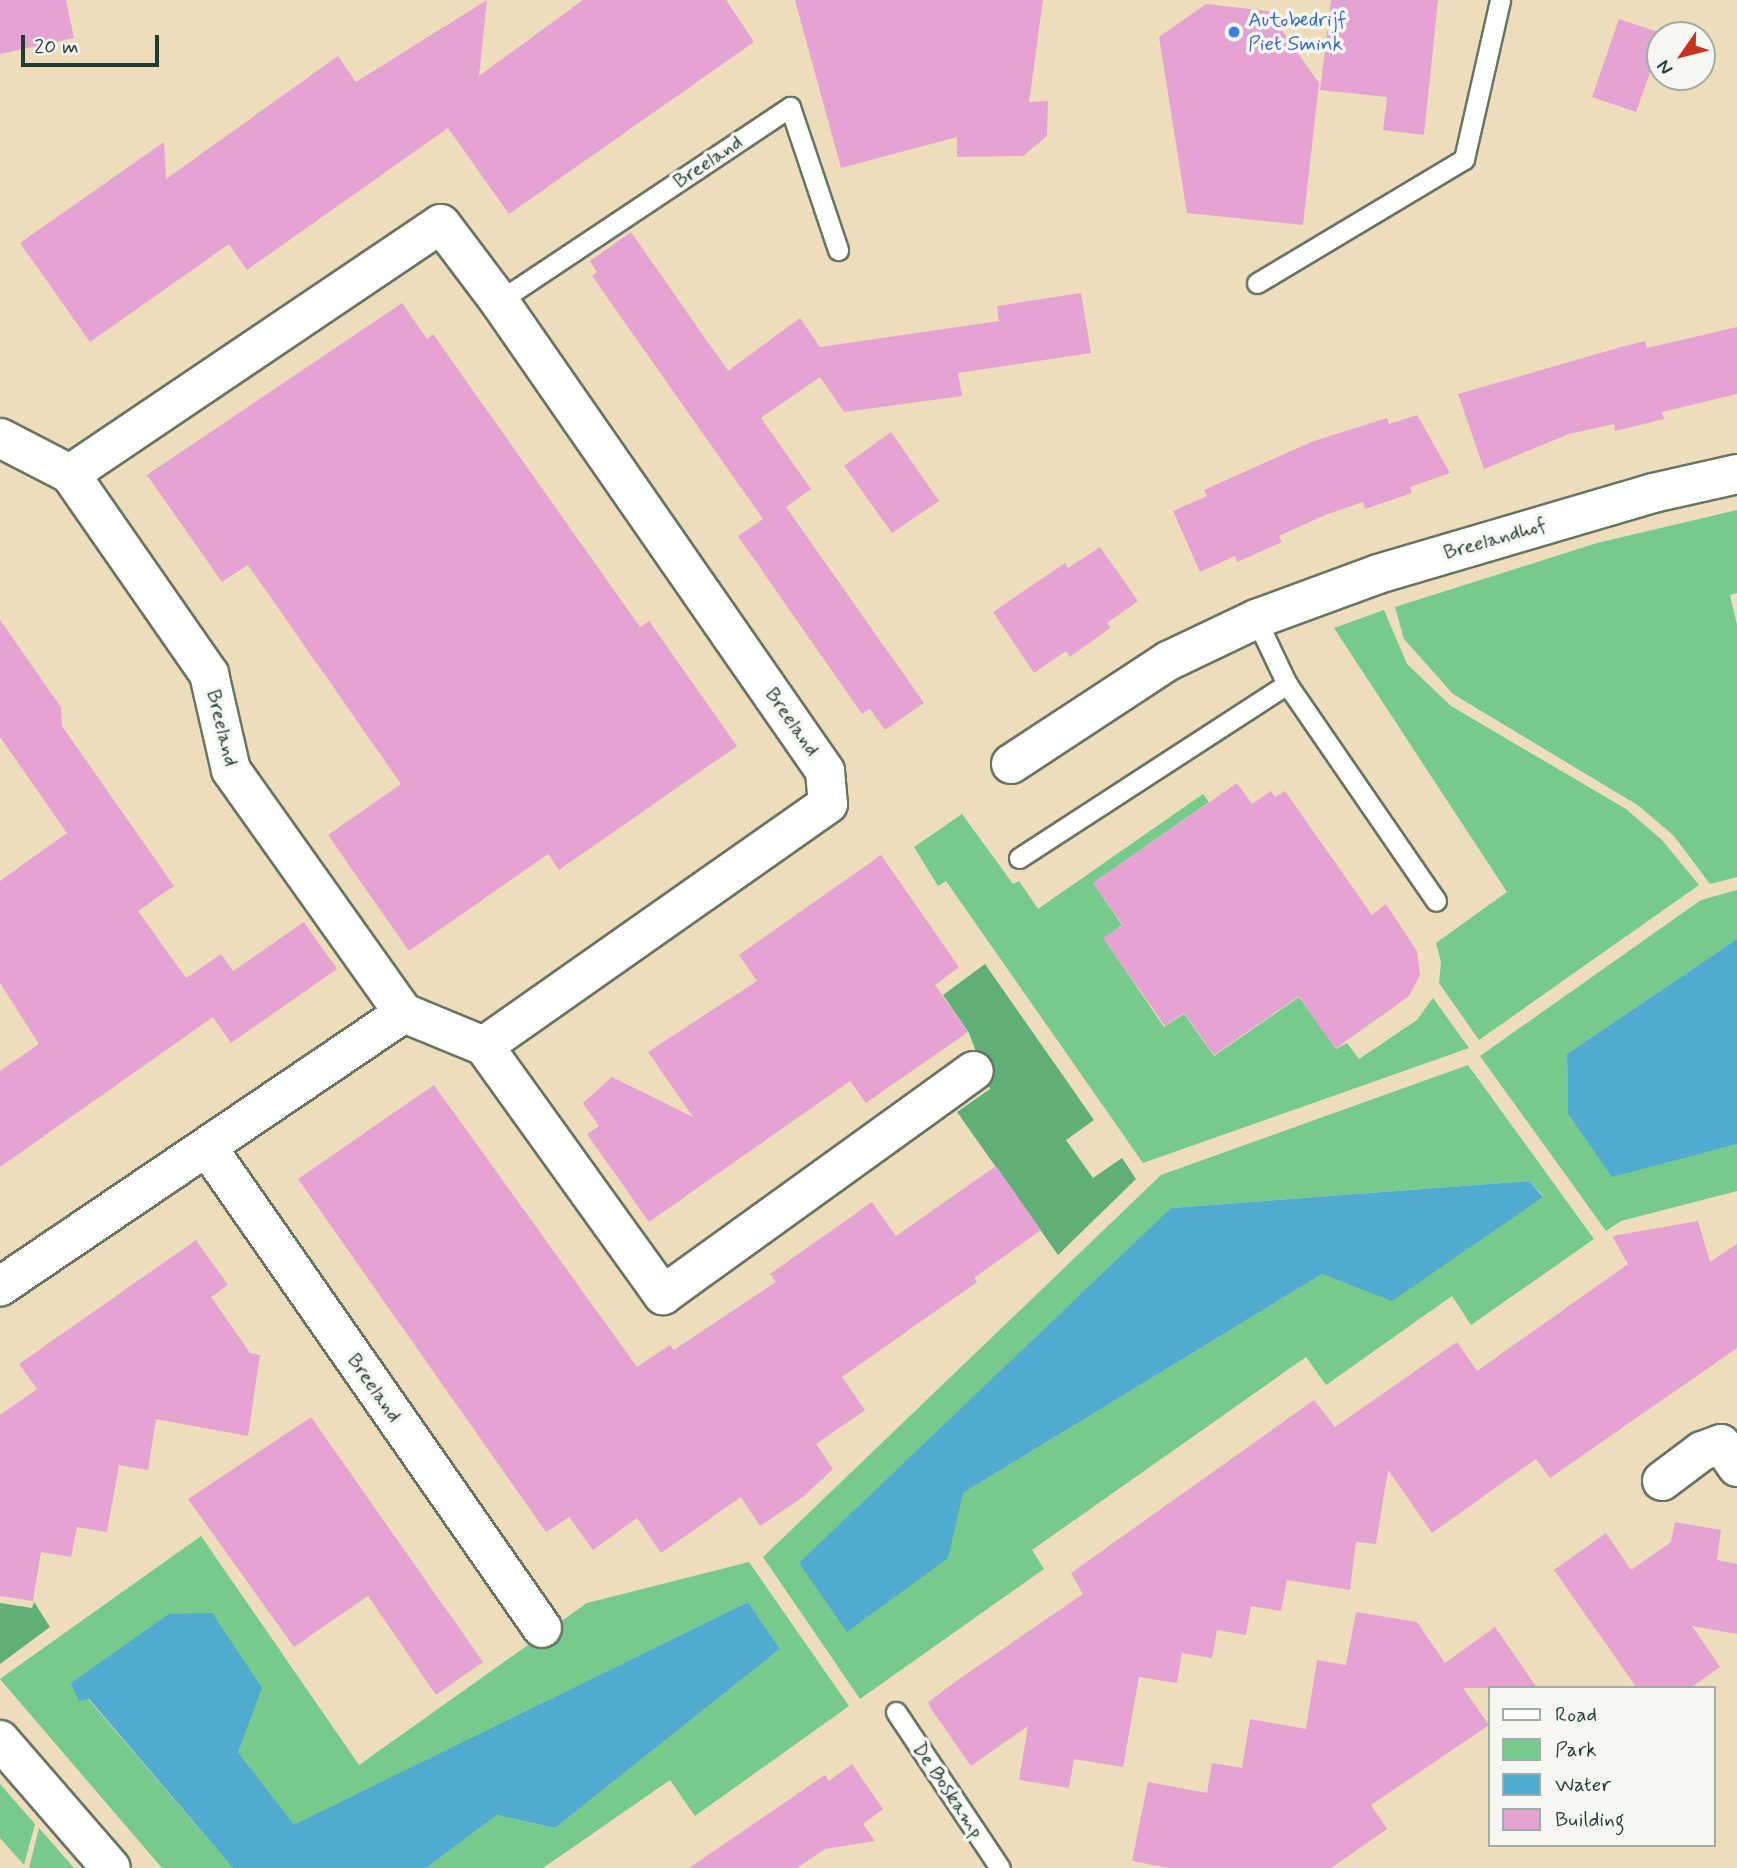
<!DOCTYPE html>
<html>
<head>
<meta charset="utf-8">
<style>
  body { margin:0 }
  #map { position:relative; width:1737px; height:1868px; overflow:hidden; background:#edddbb; font-family:Mynerve,sans-serif }
  div>[style] { position:absolute }
  [style*='--x'] { left:calc(var(--x)*1px); top:calc(var(--y)*1px); width:calc(var(--w)*1px); rotate:calc(var(--a)*1deg) }
  .green>* { inset:0; background:#76ca8d }
  .forest>* { inset:0; background:#60ae78 }
  .water>* { inset:0; background:#50abce }
  .building>* { inset:0; background:#e5a3d4 }
  .roads { filter:drop-shadow(2px 0 #677563) drop-shadow(-2px 0 #677563) drop-shadow(0 2px #677563) drop-shadow(0 -2px #677563) }
  .service>* { height:19px; margin:-9.5px; padding:0 9.5px; transform-origin:9.5px; border-radius:9.5px; background:#fff }
  .minor>* { height:38px; margin:-19px; padding:0 19px; transform-origin:19px; border-radius:19px; background:#fff }
  .tertiary>* { height:38px; margin:-19px; padding:0 19px; transform-origin:19px; border-radius:19px; background:#fff }
  .dots>* { width:19px; height:19px; translate:-50% -50%; box-sizing:border-box; border:4px solid #f6f6f2; border-radius:50% }
  span { translate:-50% -50%; white-space:nowrap; text-align:center; line-height:1.15; -webkit-text-stroke:7px #f6f6f2; paint-order:stroke }
  .shop-label { font-size:21px; color:#366cbe }
  .left { translate:0 -50%; text-align:left }
  .street-label { font-size:21px; color:#1f3d34 }
  .legend { position:absolute; left:1488px; top:1686px; width:228px; height:161px; box-sizing:border-box; background:#f6f6f2; border:2px solid #a0aca6; margin:0; padding:9px 12px; list-style:none; font-size:21px; color:#1f3d34 }
  .legend li { display:flex; align-items:center; gap:14px; height:35px }
  .legend b { width:35px; border:2px solid #a0aca6 }
  .north { position:absolute; left:1646px; top:21px; width:70px; height:70px; box-sizing:border-box; background:#f6f6f2; border:2px solid #a0aca6; border-radius:50%; rotate:235deg; font-size:19px; font-weight:700; line-height:28px; text-align:center; color:#1f3d34 }
  .north::after { content:''; display:block; margin:auto; width:24px; height:32px; background:#c8321e; clip-path:polygon(50% 0,100% 100%,50% 72%,0 100%) }
  .scale { position:absolute; left:21px; top:35px; width:138px; height:32px; box-sizing:border-box; border:4px solid #1f3d34; border-top:0; padding-left:9px; font-size:21px; line-height:24px; white-space:nowrap; color:#1f3d34; -webkit-text-stroke:5px #f6f6f2; paint-order:stroke }
</style>
</head>
<body>
<div id="map">
  <div class="green">
    <i style="clip-path:polygon(1737px 510px,1737px 593px,1730px 595px,1737px 625px,1737px 877px,1710px 884px,1674px 836px,1639px 806px,1453px 694px,1404px 639px,1395px 607px,1597px 543px)"></i>
    <i style="clip-path:polygon(1384px 610px,1407px 664px,1451px 706px,1626px 809px,1662px 840px,1699px 885px,1479px 1040px,1439px 983px,1441px 962px,1436px 943px,1507px 892px,1334px 628px)"></i>
    <i style="clip-path:polygon(1203px 794px,1209px 802px,1093px 883px,1122px 925px,1104px 939px,1164px 1027px,1184px 1014px,1214px 1056px,1299px 997px,1336px 1049px,1347px 1043px,1359px 1059px,1417px 1020px,1433px 998px,1469px 1048px,1143px 1163px,946px 881px,938px 886px,914px 847px,962px 814px,1013px 884px,1019px 881px,1038px 909px)"></i>
    <i style="clip-path:polygon(1737px 890px,1737px 939px,1567px 1054px,1568px 1114px,1612px 1176px,1737px 1144px,1737px 1191px,1621px 1221px,1606px 1231px,1480px 1056px,1701px 900px)"></i>
    <i style="clip-path:polygon(evenodd,1468px 1065px,1594px 1239px,1471px 1325px,1452px 1296px,1326px 1385px,1306px 1357px,1032px 1550px,1044px 1569px,860px 1699px,763px 1557px,1161px 1175px,1468px 1065px,1529px 1181px,1543px 1196px,1392px 1300px,1322px 1274px,963px 1493px,1045px 1331px,1171px 1208px,1529px 1181px)"></i>
    <i style="clip-path:polygon(201px 1536px,359px 1765px,587px 1603px,749px 1562px,849px 1706px,695px 1816px,670px 1780px,543px 1868px,426px 1868px,497px 1815px,555px 1828px,780px 1649px,748px 1602px,294px 1826px,238px 1752px,212px 1613px,78px 1700px,88px 1699px,233px 1868px,162px 1868px,0 1679px)"></i>
    <i style="clip-path:polygon(0 1784px,35px 1824px,24px 1865px,0 1838px)"></i>
    <i style="clip-path:polygon(39px 1828px,74px 1868px,29px 1868px)"></i>
  </div>
  <div class="forest">
    <i style="clip-path:polygon(985px 964px,1094px 1120px,1066px 1140px,1093px 1178px,1122px 1158px,1136px 1179px,1058px 1255px,957px 1112px,990px 1089px,969px 1033px,943px 995px)"></i>
    <i style="clip-path:polygon(34px 1602px,50px 1627px,0 1664px,0 1603px,32px 1608px)"></i>
  </div>
  <div class="water">
    <i style="clip-path:polygon(1737px 939px,1737px 1144px,1612px 1177px,1568px 1114px,1567px 1054px)"></i>
    <i style="clip-path:polygon(1529px 1181px,1543px 1197px,1392px 1301px,1322px 1274px,963px 1493px,948px 1558px,847px 1632px,799px 1563px,1171px 1208px)"></i>
    <i style="clip-path:polygon(748px 1602px,780px 1649px,555px 1828px,497px 1815px,426px 1868px,233px 1868px,89px 1699px,79px 1701px,71px 1683px,169px 1614px,212px 1613px,262px 1688px,238px 1752px,294px 1825px)"></i>
  </div>
  <div class="building">
    <i style="clip-path:polygon(0 0,66px 0,74px 38px,0 54px)"></i>
    <i style="clip-path:polygon(487px 0,479px 76px,583px 0,726px 0,754px 42px,509px 214px,448px 128px,247px 270px,229px 244px,90px 342px,20px 243px,164px 142px,166px 179px,338px 56px,356px 82px)"></i>
    <i style="clip-path:polygon(795px 0,1043px 0,1029px 102px,1048px 101px,1047px 136px,1023px 156px,957px 157px,957px 137px,841px 168px)"></i>
    <i style="clip-path:polygon(1331px 0,1438px 0,1424px 135px,1383px 130px,1387px 97px,1320px 90px)"></i>
    <i style="clip-path:polygon(1206px 4px,1268px 11px,1319px 83px,1303px 225px,1187px 213px,1159px 37px)"></i>
    <i style="clip-path:polygon(1619px 19px,1664px 34px,1636px 112px,1592px 97px)"></i>
    <i style="clip-path:polygon(631px 232px,728px 371px,800px 318px,820px 347px,999px 321px,997px 306px,1081px 293px,1091px 353px,958px 373px,962px 396px,844px 412px,820px 377px,761px 418px,811px 489px,786px 507px,924px 703px,885px 730px,870px 709px,862px 714px,738px 536px,763px 519px,592px 276px,597px 272px,590px 261px)"></i>
    <i style="clip-path:polygon(402px 303px,427px 339px,433px 334px,640px 627px,649px 621px,737px 746px,559px 870px,548px 854px,409px 951px,328px 835px,401px 784px,248px 565px,222px 582px,147px 475px)"></i>
    <i style="clip-path:polygon(1737px 327px,1737px 394px,1662px 412px,1664px 419px,1615px 431px,1614px 424px,1569px 434px,1484px 469px,1458px 394px,1621px 347px,1645px 341px,1647px 348px)"></i>
    <i style="clip-path:polygon(1417px 415px,1450px 473px,1410px 487px,1412px 493px,1365px 509px,1363px 502px,1325px 515px,1279px 536px,1282px 542px,1237px 562px,1235px 556px,1200px 572px,1173px 511px,1207px 496px,1204px 490px,1311px 442px,1387px 418px,1389px 424px)"></i>
    <i style="clip-path:polygon(891px 432px,939px 501px,892px 533px,844px 466px)"></i>
    <i style="clip-path:polygon(1100px 547px,1138px 601px,1107px 623px,1110px 628px,1070px 657px,1066px 651px,1034px 673px,993px 612px,1065px 563px,1068px 568px)"></i>
    <i style="clip-path:polygon(0 620px,61px 707px,62px 726px,174px 886px,138px 911px,186px 978px,221px 954px,233px 971px,304px 922px,337px 969px,231px 1043px,213px 1017px,0 1167px,0 1071px,39px 1044px,0 983px,0 881px,67px 833px,0 737px)"></i>
    <i style="clip-path:polygon(1237px 783px,1252px 804px,1271px 791px,1275px 797px,1285px 791px,1372px 915px,1386px 904px,1417px 951px,1420px 975px,1409px 996px,1335px 1049px,1299px 996px,1214px 1055px,1184px 1013px,1165px 1026px,1103px 938px,1123px 925px,1093px 883px)"></i>
    <i style="clip-path:polygon(881px 855px,959px 967px,935px 985px,968px 1032px,866px 1103px,850px 1081px,649px 1222px,587px 1134px,599px 1126px,583px 1103px,612px 1077px,693px 1117px,648px 1052px,757px 981px,739px 955px)"></i>
    <i style="clip-path:polygon(434px 1085px,637px 1367px,670px 1345px,674px 1350px,776px 1282px,770px 1274px,872px 1202px,896px 1236px,996px 1166px,1041px 1230px,974px 1278px,977px 1282px,842px 1377px,865px 1410px,816px 1444px,833px 1469px,804px 1496px,760px 1526px,741px 1497px,661px 1553px,637px 1518px,593px 1550px,569px 1517px,546px 1532px,298px 1179px)"></i>
    <i style="clip-path:polygon(1698px 1221px,1710px 1262px,1737px 1244px,1737px 1348px,1550px 1478px,1536px 1459px,1432px 1533px,1388px 1470px,1376px 1544px,1356px 1542px,1350px 1590px,1287px 1580px,1281px 1611px,1251px 1606px,1246px 1635px,1217px 1630px,1212px 1658px,1182px 1653px,1177px 1683px,1139px 1677px,1123px 1767px,1074px 1759px,1069px 1788px,1019px 1780px,1028px 1726px,971px 1766px,931px 1709px,928px 1702px,962px 1677px,1083px 1594px,1071px 1573px,1314px 1400px,1335px 1427px,1457px 1342px,1477px 1371px,1628px 1264px,1612px 1236px)"></i>
    <i style="clip-path:polygon(196px 1240px,228px 1285px,211px 1297px,250px 1353px,260px 1355px,248px 1436px,156px 1419px,148px 1470px,119px 1465px,107px 1532px,77px 1527px,71px 1557px,41px 1552px,33px 1601px,0 1596px,0 1415px,37px 1389px,19px 1364px)"></i>
    <i style="clip-path:polygon(311px 1417px,483px 1662px,436px 1695px,368px 1596px,294px 1647px,188px 1499px)"></i>
    <i style="clip-path:polygon(1675px 1522px,1721px 1530px,1717px 1560px,1737px 1564px,1737px 1634px,1692px 1626px,1720px 1667px,1690px 1688px,1637px 1688px,1554px 1570px,1606px 1533px,1631px 1570px,1671px 1542px)"></i>
    <i style="clip-path:polygon(1356px 1612px,1417px 1622px,1445px 1663px,1495px 1627px,1537px 1688px,1463px 1688px,1489px 1725px,1371px 1805px,1387px 1829px,1331px 1868px,1169px 1868px,1132px 1861px,1148px 1782px,1207px 1793px,1212px 1763px,1242px 1768px,1250px 1719px,1306px 1729px,1317px 1660px,1346px 1665px)"></i>
    <i style="clip-path:polygon(852px 1764px,883px 1809px,863px 1824px,875px 1841px,825px 1849px,797px 1868px,689px 1868px,825px 1775px,829px 1781px)"></i>
  </div>
  <div class="roads">
    <div class="service">
      <i style="--x:1257;--y:283;--w:241;--a:-30.9"></i>
      <i style="--x:1464;--y:159;--w:163;--a:-77.2"></i>
      <i style="--x:499;--y:301;--w:350;--a:-33.7"></i>
      <i style="--x:790;--y:107;--w:151;--a:71.4"></i>
      <i style="--x:1256;--y:619;--w:72;--a:64.5"></i>
      <i style="--x:1287;--y:684;--w:263;--a:55.5"></i>
      <i style="--x:1019;--y:858;--w:320;--a:-33"></i>
      <i style="--x:896;--y:1712;--w:187;--a:56.3"></i>
    </div>
    <div class="minor">
      <i style="--x:0;--y:438;--w:79;--a:27.2"></i>
      <i style="--x:70;--y:474;--w:447;--a:-34"></i>
      <i style="--x:441;--y:224;--w:96;--a:53"></i>
      <i style="--x:499;--y:301;--w:572;--a:55.25"></i>
      <i style="--x:825;--y:771;--w:33;--a:85"></i>
      <i style="--x:828;--y:804;--w:421;--a:144.9"></i>
      <i style="--x:484;--y:1046;--w:87;--a:-157.6"></i>
      <i style="--x:404;--y:1013;--w:488;--a:145.9"></i>
      <i style="--x:70;--y:474;--w:244;--a:55.2"></i>
      <i style="--x:209;--y:674;--w:98;--a:77.1"></i>
      <i style="--x:231;--y:770;--w:298;--a:54.6"></i>
      <i style="--x:1011;--y:764;--w:188;--a:-33.3"></i>
      <i style="--x:1168;--y:661;--w:98;--a:-25.5"></i>
      <i style="--x:1256;--y:619;--w:130;--a:-20.2"></i>
      <i style="--x:1378;--y:574;--w:287;--a:-16.4"></i>
      <i style="--x:1653;--y:493;--w:86;--a:-12.7"></i>
      <i style="--x:484;--y:1046;--w:307;--a:54.3"></i>
      <i style="--x:663;--y:1295;--w:383;--a:-35.8"></i>
      <i style="--x:207;--y:1147;--w:586;--a:55.14"></i>
      <i style="--x:1662;--y:1481;--w:50;--a:-36.9"></i>
      <i style="--x:1702;--y:1451;--w:20;--a:-20"></i>
      <i style="--x:1721;--y:1444;--w:28;--a:55"></i>
    </div>
    <div class="tertiary">
      <i style="--x:0;--y:1740;--w:169;--a:49.1"></i>
    </div>
  </div>
  <div class="dots">
    <i style="left:1234px;top:32px;background:#3f7fe0"></i>
  </div>
  <div class="shop-label">
    <span class="left" style="left:1248px;top:32px">Autobedrijf<br>Piet Smink</span>
  </div>
  <div class="street-label">
    <span style="left:708px;top:162px;rotate:-34deg">Breeland</span>
    <span style="left:1495px;top:539px;rotate:-16deg">Breelandhof</span>
    <span style="left:792px;top:722px;rotate:55deg">Breeland</span>
    <span style="left:222px;top:728px;rotate:76deg">Breeland</span>
    <span style="left:374px;top:1388px;rotate:55deg">Breeland</span>
    <span style="left:948px;top:1790px;rotate:56deg">De Boskamp</span>
  </div>
  <ul class="legend">
  <li><b style="height:9px;background:#fff"></b>Road</li>
  <li><b style="height:19px;background:#76ca8d"></b>Park</li>
  <li><b style="height:19px;background:#50abce"></b>Water</li>
  <li><b style="height:19px;background:#e5a3d4"></b>Building</li>
  </ul>
  <div class="north">N</div>
  <div class="scale">20 m</div>
</div>
</body>
</html>
